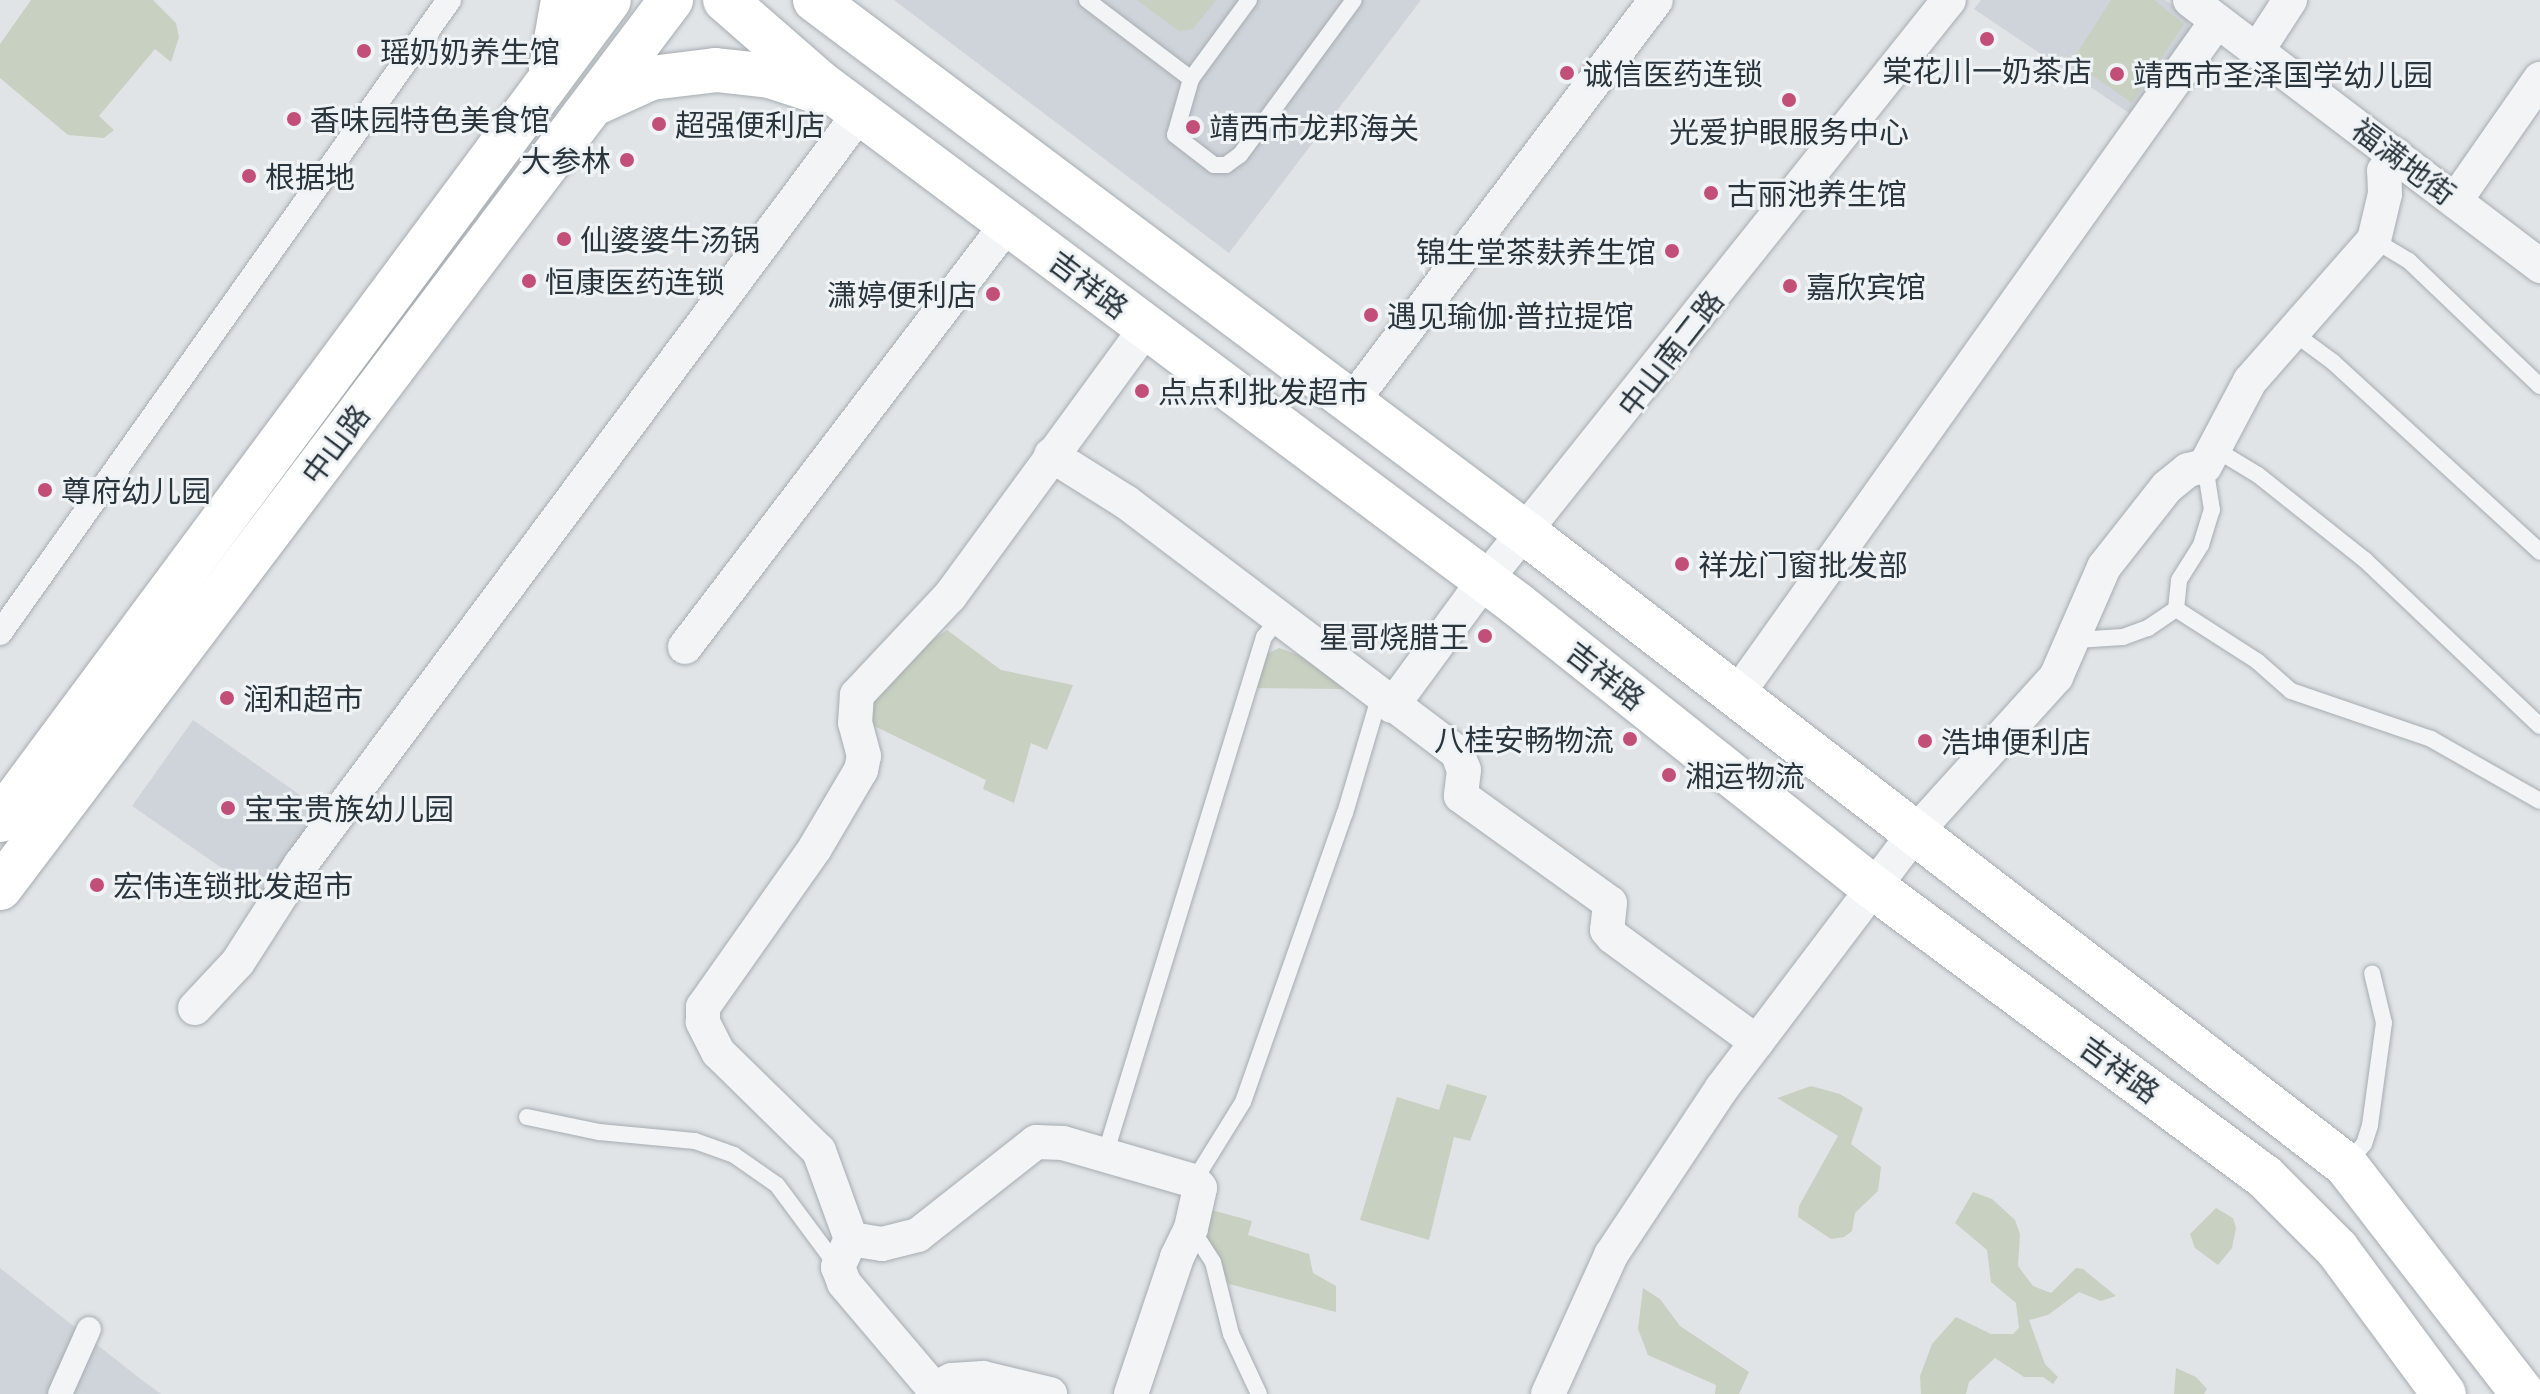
<!DOCTYPE html>
<meta charset="utf-8">
<style>
body{margin:0}
#map{position:relative;width:2540px;height:1394px;overflow:hidden;background:#e0e4e7;font-family:Commissioner,"Noto Sans SC",sans-serif}
div>[style]{position:absolute}
.built>*{inset:0;background:#ced4d9}
.green>*{inset:0;background:#c8d0c1}
.roads{filter:drop-shadow(0 0 2px #a6acb1) drop-shadow(0 0 2px #a6acb1)}
.service>*{height:16px;margin:-8px;padding:0 8px;transform-origin:8px;border-radius:8px;background:#f2f4f6}
.pedestrian>*{height:24px;margin:-12px;padding:0 12px;transform-origin:12px;border-radius:12px;background:#f2f4f6}
.minor>*{height:34px;margin:-17px;padding:0 17px;transform-origin:17px;border-radius:17px;background:#f2f4f6}
.primary>*{height:44px;margin:-22px;padding:0 22px;transform-origin:22px;border-radius:22px;background:#fff}
.dots>*{width:22px;height:22px;translate:-50% -50%;box-sizing:border-box;border:4px solid #eff3f5;border-radius:50%}
span{translate:-50% -50%;white-space:nowrap;text-align:center;line-height:1.15;-webkit-text-stroke:6px #eff3f5;paint-order:stroke}
.poi-label{font-size:30px;color:#2a353d}
.left{translate:0 -50%;text-align:left}
.right{translate:-100% -50%;text-align:right}
.street-label{font-size:30px;color:#2a353d}
</style>
<div id="map">
<div class="built">
<i style="clip-path:polygon(894px 0,1421px 0,1229px 253px)"></i>
<i style="clip-path:polygon(1981px 0,2165px 0,2186px 14px,2190px 32px,2135px 117px,1974px 9px)"></i>
<i style="clip-path:polygon(193px 720px,323px 811px,261px 895px,132px 806px)"></i>
<i style="clip-path:polygon(0 1268px,138px 1377px,161px 1394px,0 1394px)"></i>
</div>
<div class="green">
<i style="clip-path:polygon(31px 0,153px 0,176px 23px,179px 37px,171px 62px,155px 49px,99px 116px,114px 130px,104px 138px,68px 135px,0 78px,0 44px)"></i>
<i style="clip-path:polygon(1137px 0,1216px 0,1193px 29px,1179px 31px)"></i>
<i style="clip-path:polygon(2111px 0,2154px 0,2184px 24px,2132px 103px,2072px 61px)"></i>
<i style="clip-path:polygon(947px 630px,1001px 670px,1073px 685px,1047px 750px,1031px 743px,1014px 803px,983px 789px,986px 780px,872px 725px,869px 704px,920px 648px)"></i>
<i style="clip-path:polygon(1279px 648px,1299px 655px,1348px 689px,1254px 688px,1263px 656px)"></i>
<i style="clip-path:polygon(1447px 1084px,1487px 1096px,1470px 1141px,1454px 1137px,1429px 1240px,1360px 1220px,1397px 1097px,1439px 1110px)"></i>
<i style="clip-path:polygon(1811px 1086px,1840px 1094px,1863px 1108px,1851px 1144px,1881px 1167px,1878px 1191px,1855px 1213px,1852px 1231px,1844px 1237px,1831px 1239px,1798px 1217px,1799px 1206px,1838px 1136px,1777px 1098px)"></i>
<i style="clip-path:polygon(1973px 1192px,1992px 1199px,2015px 1220px,2020px 1234px,2018px 1266px,2033px 1286px,2051px 1293px,2076px 1268px,2083px 1269px,2116px 1296px,2101px 1301px,2079px 1292px,2048px 1315px,2029px 1320px,2045px 1364px,2058px 1377px,2053px 1384px,2043px 1377px,2024px 1377px,1995px 1358px,1969px 1382px,1966px 1394px,1921px 1394px,1920px 1376px,1932px 1344px,1956px 1317px,1991px 1334px,2013px 1334px,2019px 1328px,2016px 1303px,1991px 1282px,1987px 1250px,1955px 1223px)"></i>
<i style="clip-path:polygon(1204px 1208px,1252px 1221px,1248px 1235px,1309px 1254px,1313px 1273px,1336px 1286px,1336px 1312px,1229px 1284px,1204px 1231px)"></i>
<i style="clip-path:polygon(2216px 1208px,2233px 1218px,2236px 1228px,2232px 1248px,2218px 1265px,2195px 1248px,2190px 1234px)"></i>
<i style="clip-path:polygon(1643px 1288px,1660px 1299px,1680px 1326px,1749px 1372px,1739px 1394px,1715px 1394px,1716px 1385px,1648px 1355px,1638px 1329px)"></i>
<i style="clip-path:polygon(2176px 1368px,2196px 1377px,2207px 1389px,2204px 1394px,2174px 1394px)"></i>
</div>
<div class="roads">
<div class="service">
<i style="left:1087px;top:0;width:131px;rotate:37.2deg"></i>
<i style="left:1191px;top:79px;width:58px;rotate:105.9deg"></i>
<i style="left:1175px;top:135px;width:49px;rotate:37.6deg"></i>
<i style="left:1214px;top:165px;width:12px"></i>
<i style="left:1226px;top:165px;width:17px;rotate:-36deg"></i>
<i style="left:1240px;top:155px;width:192px;rotate:-53.7deg"></i>
<i style="left:1191px;top:79px;width:98px;rotate:-53.7deg"></i>
<i style="left:2374px;top:240px;width:41px;rotate:31deg"></i>
<i style="left:2409px;top:261px;width:181px;rotate:43.7deg"></i>
<i style="left:2291px;top:331px;width:52px;rotate:36.4deg"></i>
<i style="left:2333px;top:362px;width:281px;rotate:42.5deg"></i>
<i style="left:2215px;top:449px;width:50px;rotate:31.2deg"></i>
<i style="left:2258px;top:475px;width:137px;rotate:38.5deg"></i>
<i style="left:2365px;top:560px;width:241px;rotate:43.5deg"></i>
<i style="left:2176px;top:609px;width:96px;rotate:32.7deg"></i>
<i style="left:2257px;top:661px;width:45px;rotate:41.4deg"></i>
<i style="left:2291px;top:691px;width:148px;rotate:18.9deg"></i>
<i style="left:2431px;top:739px;width:125px;rotate:29.6deg"></i>
<i style="left:2076px;top:640px;width:47px;rotate:-3.7deg"></i>
<i style="left:2123px;top:637px;width:27px;rotate:-20deg"></i>
<i style="left:2148px;top:628px;width:34px;rotate:-34deg"></i>
<i style="left:2176px;top:609px;width:29px;rotate:-84deg"></i>
<i style="left:2179px;top:580px;width:41px;rotate:-57.8deg"></i>
<i style="left:2201px;top:545px;width:37px;rotate:-73deg"></i>
<i style="left:2212px;top:510px;width:45px;rotate:-99deg"></i>
<i style="left:527px;top:1117px;width:74px;rotate:11.8deg"></i>
<i style="left:599px;top:1132px;width:96px;rotate:5.4deg"></i>
<i style="left:695px;top:1141px;width:41px;rotate:19.7deg"></i>
<i style="left:734px;top:1155px;width:52px;rotate:34.9deg"></i>
<i style="left:777px;top:1185px;width:102px;rotate:53.4deg"></i>
<i style="left:1105px;top:1155px;width:542px;rotate:-72.94deg"></i>
<i style="left:1264px;top:637px;width:21px;rotate:-51deg"></i>
<i style="left:2347px;top:1164px;width:26px;rotate:-50deg"></i>
<i style="left:2364px;top:1144px;width:20px;rotate:-72deg"></i>
<i style="left:2370px;top:1125px;width:103px;rotate:-82.2deg"></i>
<i style="left:2384px;top:1023px;width:51px;rotate:-103.5deg"></i>
<i style="left:1194px;top:1181px;width:93px;rotate:-58.2deg"></i>
<i style="left:1243px;top:1102px;width:306px;rotate:-70.6deg"></i>
<i style="left:1345px;top:813px;width:120px;rotate:-73.5deg"></i>
<i style="left:1191px;top:1228px;width:40px;rotate:57.1deg"></i>
<i style="left:1213px;top:1262px;width:74px;rotate:76deg"></i>
<i style="left:1231px;top:1334px;width:66px;rotate:65deg"></i>
</div>
<div class="pedestrian">
<i style="left:0;top:633px;width:776px;rotate:-54.65deg"></i>
<i style="left:60px;top:1394px;width:71px;rotate:-66deg"></i>
</div>
<div class="minor">
<i style="left:2190px;top:0;width:440px;rotate:37.2deg"></i>
<i style="left:2257px;top:51px;width:61px;rotate:-57.1deg"></i>
<i style="left:2455px;top:201px;width:149px;rotate:-55.1deg"></i>
<i style="left:1351px;top:403px;width:505px;rotate:-52.88deg"></i>
<i style="left:1051px;top:455px;width:89px;rotate:32.1deg"></i>
<i style="left:1126px;top:502px;width:415px;rotate:37.1deg"></i>
<i style="left:1457px;top:752px;width:19px;rotate:69deg"></i>
<i style="left:1464px;top:770px;width:26px;rotate:97deg"></i>
<i style="left:1461px;top:796px;width:183px;rotate:35.7deg"></i>
<i style="left:1610px;top:903px;width:27px;rotate:96deg"></i>
<i style="left:1607px;top:930px;width:9px;rotate:49deg"></i>
<i style="left:1613px;top:937px;width:178px;rotate:36.1deg"></i>
<i style="left:685px;top:647px;width:533px;rotate:-52.7deg"></i>
<i style="left:1736px;top:696px;width:829px;rotate:-54.53deg"></i>
<i style="left:1392px;top:706px;width:135px;rotate:-53.7deg"></i>
<i style="left:1472px;top:597px;width:764px;rotate:-51.38deg"></i>
<i style="left:195px;top:1008px;width:63px;rotate:-46.9deg"></i>
<i style="left:238px;top:962px;width:117px;rotate:-57.3deg"></i>
<i style="left:301px;top:864px;width:936px;rotate:-53.34deg"></i>
<i style="left:851px;top:1239px;width:31px;rotate:115deg"></i>
<i style="left:838px;top:1267px;width:17px;rotate:69deg"></i>
<i style="left:844px;top:1283px;width:145px;rotate:49.7deg"></i>
<i style="left:934px;top:1389px;width:20px;rotate:-27deg"></i>
<i style="left:952px;top:1380px;width:31px;rotate:-4deg"></i>
<i style="left:983px;top:1378px;width:69px;rotate:13.4deg"></i>
<i style="left:1131px;top:1394px;width:145px;rotate:-71.4deg"></i>
<i style="left:1177px;top:1257px;width:32px;rotate:-64deg"></i>
<i style="left:1191px;top:1228px;width:41px;rotate:-77.3deg"></i>
<i style="left:1200px;top:1188px;width:9px;rotate:-131deg"></i>
<i style="left:1194px;top:1181px;width:136px;rotate:-163.8deg"></i>
<i style="left:1063px;top:1143px;width:27px;rotate:-178deg"></i>
<i style="left:1036px;top:1142px;width:150px;rotate:141.8deg"></i>
<i style="left:918px;top:1235px;width:37px;rotate:166deg"></i>
<i style="left:882px;top:1244px;width:31px;rotate:-171deg"></i>
<i style="left:851px;top:1239px;width:94px;rotate:-110deg"></i>
<i style="left:819px;top:1151px;width:141px;rotate:-135.6deg"></i>
<i style="left:718px;top:1052px;width:34px;rotate:-117deg"></i>
<i style="left:703px;top:1022px;width:15px;rotate:-90deg"></i>
<i style="left:703px;top:1007px;width:194px;rotate:-54.8deg"></i>
<i style="left:815px;top:848px;width:91px;rotate:-59.5deg"></i>
<i style="left:861px;top:770px;width:14px;rotate:-78deg"></i>
<i style="left:864px;top:756px;width:34px;rotate:-105deg"></i>
<i style="left:855px;top:723px;width:28px;rotate:-86deg"></i>
<i style="left:857px;top:695px;width:136px;rotate:-46.8deg"></i>
<i style="left:950px;top:596px;width:333px;rotate:-53.8deg"></i>
<i style="left:1548px;top:1394px;width:153px;rotate:-65.6deg"></i>
<i style="left:1611px;top:1255px;width:201px;rotate:-56.4deg"></i>
<i style="left:1722px;top:1088px;width:318px;rotate:-52.9deg"></i>
<i style="left:1914px;top:834px;width:212px;rotate:-47.9deg"></i>
<i style="left:2056px;top:677px;width:120px;rotate:-66.4deg"></i>
<i style="left:2104px;top:567px;width:102px;rotate:-51.8deg"></i>
<i style="left:2167px;top:487px;width:27px;rotate:-39deg"></i>
<i style="left:2188px;top:470px;width:17px;rotate:-13deg"></i>
<i style="left:2205px;top:466px;width:96px;rotate:-62.1deg"></i>
<i style="left:2250px;top:381px;width:188px;rotate:-48.7deg"></i>
<i style="left:2374px;top:240px;width:47px;rotate:-76.6deg"></i>
<i style="left:2385px;top:194px;width:23px;rotate:-92deg"></i>
<i style="left:2384px;top:171px;width:20px;rotate:-53deg"></i>
</div>
<div class="primary">
<i style="left:725px;top:0;width:125px;rotate:41.1deg"></i>
<i style="left:819px;top:82px;width:873px;rotate:36.8deg"></i>
<i style="left:1518px;top:605px;width:453px;rotate:38.5deg"></i>
<i style="left:1873px;top:887px;width:488px;rotate:36.5deg"></i>
<i style="left:2265px;top:1177px;width:102px;rotate:45deg"></i>
<i style="left:2337px;top:1249px;width:180px;rotate:53.6deg"></i>
<i style="left:815px;top:0;width:890px;rotate:36.87deg"></i>
<i style="left:1527px;top:534px;width:1034px;rotate:37.61deg"></i>
<i style="left:2346px;top:1165px;width:289px;rotate:52.3deg"></i>
<i style="left:551px;top:68px;width:69px;rotate:-80deg"></i>
<i style="left:596px;top:103px;width:60px;rotate:-24.4deg"></i>
<i style="left:651px;top:78px;width:65px;rotate:-7deg"></i>
<i style="left:716px;top:70px;width:54px;rotate:6.3deg"></i>
<i style="left:770px;top:76px;width:55px;rotate:18.1deg"></i>
<i style="left:0;top:820px;width:1021px;rotate:-53.4deg"></i>
<i style="left:0;top:888px;width:1113px;rotate:-52.92deg"></i>
</div>
</div>
<div class="dots">
<i style="left:1987px;top:39px;background:#c24f77"></i>
<i style="left:364px;top:51px;background:#c24f77"></i>
<i style="left:1567px;top:73px;background:#c24f77"></i>
<i style="left:2117px;top:74px;background:#c24f77"></i>
<i style="left:1789px;top:100px;background:#c24f77"></i>
<i style="left:294px;top:119px;background:#c24f77"></i>
<i style="left:659px;top:124px;background:#c24f77"></i>
<i style="left:1193px;top:127px;background:#c24f77"></i>
<i style="left:627px;top:160px;background:#c24f77"></i>
<i style="left:249px;top:176px;background:#c24f77"></i>
<i style="left:1711px;top:193px;background:#c24f77"></i>
<i style="left:564px;top:239px;background:#c24f77"></i>
<i style="left:1672px;top:251px;background:#c24f77"></i>
<i style="left:529px;top:281px;background:#c24f77"></i>
<i style="left:1790px;top:286px;background:#c24f77"></i>
<i style="left:993px;top:294px;background:#c24f77"></i>
<i style="left:1371px;top:315px;background:#c24f77"></i>
<i style="left:1142px;top:391px;background:#c24f77"></i>
<i style="left:45px;top:490px;background:#c24f77"></i>
<i style="left:1682px;top:564px;background:#c24f77"></i>
<i style="left:1485px;top:636px;background:#c24f77"></i>
<i style="left:227px;top:698px;background:#c24f77"></i>
<i style="left:1630px;top:739px;background:#c24f77"></i>
<i style="left:1925px;top:741px;background:#c24f77"></i>
<i style="left:1669px;top:775px;background:#c24f77"></i>
<i style="left:228px;top:808px;background:#c24f77"></i>
<i style="left:97px;top:885px;background:#c24f77"></i>
</div>
<div class="poi-label">
<span class="left" style="left:380px;top:51px">瑶奶奶养生馆</span>
<span style="left:1987px;top:70px">棠花川一奶茶店</span>
<span class="left" style="left:1583px;top:73px">诚信医药连锁</span>
<span class="left" style="left:2133px;top:74px">靖西市圣泽国学幼儿园</span>
<span class="left" style="left:310px;top:119px">香味园特色美食馆</span>
<span class="left" style="left:675px;top:124px">超强便利店</span>
<span class="left" style="left:1209px;top:127px">靖西市龙邦海关</span>
<span style="left:1789px;top:131px">光爱护眼服务中心</span>
<span class="right" style="left:611px;top:160px">大参林</span>
<span class="left" style="left:265px;top:176px">根据地</span>
<span class="left" style="left:1727px;top:193px">古丽池养生馆</span>
<span class="left" style="left:580px;top:239px">仙婆婆牛汤锅</span>
<span class="right" style="left:1656px;top:251px">锦生堂茶麸养生馆</span>
<span class="left" style="left:545px;top:281px">恒康医药连锁</span>
<span class="left" style="left:1806px;top:286px">嘉欣宾馆</span>
<span class="right" style="left:977px;top:294px">潇婷便利店</span>
<span class="left" style="left:1387px;top:315px">遇见瑜伽·普拉提馆</span>
<span class="left" style="left:1158px;top:391px">点点利批发超市</span>
<span class="left" style="left:61px;top:490px">尊府幼儿园</span>
<span class="left" style="left:1698px;top:564px">祥龙门窗批发部</span>
<span class="right" style="left:1469px;top:636px">星哥烧腊王</span>
<span class="left" style="left:243px;top:698px">润和超市</span>
<span class="right" style="left:1614px;top:739px">八桂安畅物流</span>
<span class="left" style="left:1941px;top:741px">浩坤便利店</span>
<span class="left" style="left:1685px;top:775px">湘运物流</span>
<span class="left" style="left:244px;top:808px">宝宝贵族幼儿园</span>
<span class="left" style="left:113px;top:885px">宏伟连锁批发超市</span>
</div>
<div class="street-label">
<span style="left:2404px;top:161px;rotate:37deg">福满地街</span>
<span style="left:1089px;top:284px;rotate:37deg">吉祥路</span>
<span style="left:1670px;top:353px;rotate:-52deg">中山南二路</span>
<span style="left:335px;top:444px;rotate:-53deg">中山路</span>
<span style="left:1606px;top:675px;rotate:38deg">吉祥路</span>
<span style="left:2120px;top:1069px;rotate:36deg">吉祥路</span>
</div>
</div>
